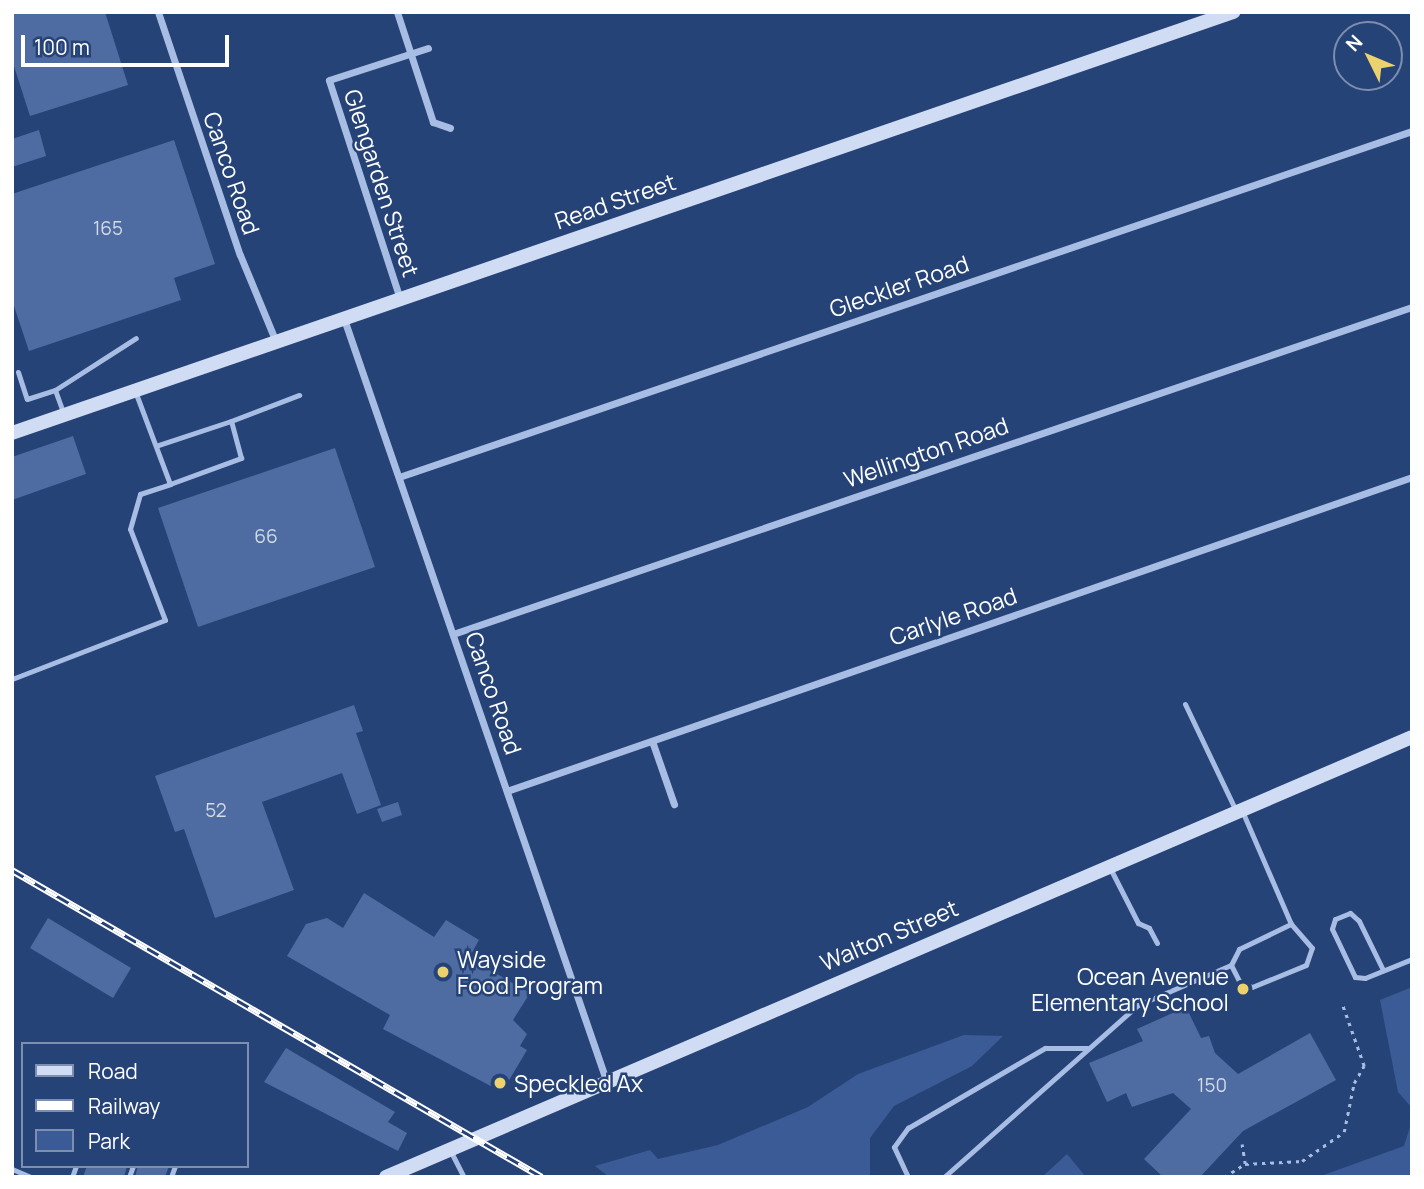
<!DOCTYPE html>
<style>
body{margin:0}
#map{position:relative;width:1424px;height:1189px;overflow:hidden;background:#264378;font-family:Manrope,sans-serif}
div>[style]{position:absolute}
.green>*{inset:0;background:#3a5b95}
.building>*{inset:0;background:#4e6ca1}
.path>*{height:2.5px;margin-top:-1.25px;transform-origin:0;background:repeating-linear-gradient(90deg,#a8bde3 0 3.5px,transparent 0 8.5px)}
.lane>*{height:5px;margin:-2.5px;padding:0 2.5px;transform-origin:2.5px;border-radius:2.5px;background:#a8bde3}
.street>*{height:7px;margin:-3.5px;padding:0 3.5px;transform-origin:3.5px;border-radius:3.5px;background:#a8bde3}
.secondary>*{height:14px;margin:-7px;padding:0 7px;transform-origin:7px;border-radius:7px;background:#d0dcf3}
.rail>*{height:7px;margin-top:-3.5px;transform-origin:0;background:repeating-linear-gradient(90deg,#264378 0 13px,#fff 0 26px);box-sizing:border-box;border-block:2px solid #fff}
.dots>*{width:19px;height:19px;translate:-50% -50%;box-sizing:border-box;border:4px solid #264378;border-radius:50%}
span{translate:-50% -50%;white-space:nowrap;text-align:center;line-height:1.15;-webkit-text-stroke:5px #264378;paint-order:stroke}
.number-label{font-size:19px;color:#d3dae8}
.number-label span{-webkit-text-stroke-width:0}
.street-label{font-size:23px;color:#fff}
.poi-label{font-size:23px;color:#fff}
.left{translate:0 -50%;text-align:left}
.right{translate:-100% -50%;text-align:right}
.frame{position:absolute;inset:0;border:14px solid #fff;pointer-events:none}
.legend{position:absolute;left:21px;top:1042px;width:228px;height:126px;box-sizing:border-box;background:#264378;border:2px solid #7d8eae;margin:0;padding:9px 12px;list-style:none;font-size:21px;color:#fff}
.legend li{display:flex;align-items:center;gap:14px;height:35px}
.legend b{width:35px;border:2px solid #7d8eae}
.north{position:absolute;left:1333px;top:21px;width:70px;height:70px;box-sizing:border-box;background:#264378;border:2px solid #7d8eae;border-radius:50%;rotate:313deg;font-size:19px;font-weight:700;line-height:28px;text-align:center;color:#fff}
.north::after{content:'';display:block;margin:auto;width:24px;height:32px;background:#ebd26d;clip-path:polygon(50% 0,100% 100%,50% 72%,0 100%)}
.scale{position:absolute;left:21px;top:35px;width:208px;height:32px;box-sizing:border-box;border:4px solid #fff;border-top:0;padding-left:9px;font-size:21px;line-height:24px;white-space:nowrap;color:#fff;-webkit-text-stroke:5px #264378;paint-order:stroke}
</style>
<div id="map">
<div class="green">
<i style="clip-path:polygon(1412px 987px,1412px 1108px,1398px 1092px,1380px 1000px)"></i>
<i style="clip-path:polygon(964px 1035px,1003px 1036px,972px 1066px,894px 1106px,870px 1138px,870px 1177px,609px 1177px,595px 1166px,650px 1150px,658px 1159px,718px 1145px,808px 1107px,858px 1074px)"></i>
<i style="clip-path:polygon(1412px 1120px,1412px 1177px,1318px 1177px,1404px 1146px)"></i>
<i style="clip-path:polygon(1067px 1154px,1086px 1177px,1042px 1177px)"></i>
</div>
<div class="building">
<i style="clip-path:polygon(12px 12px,105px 12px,128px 85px,30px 116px,12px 60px)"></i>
<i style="clip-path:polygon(39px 130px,46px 156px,12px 167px,12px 139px)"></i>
<i style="clip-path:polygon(174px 140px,215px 264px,174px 278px,181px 300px,29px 351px,12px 300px,12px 194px)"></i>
<i style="clip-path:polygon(73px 436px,86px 474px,12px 500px,12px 457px)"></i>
<i style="clip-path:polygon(335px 448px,375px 567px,198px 627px,158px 508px)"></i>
<i style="clip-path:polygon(354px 705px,363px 731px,356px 733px,381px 805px,357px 814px,342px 773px,262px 802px,294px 890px,215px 918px,184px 829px,175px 832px,155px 776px)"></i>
<i style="clip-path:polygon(398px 802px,402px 815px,382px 822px,377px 809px)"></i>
<i style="clip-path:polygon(364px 893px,434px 937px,446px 920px,479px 940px,469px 958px,530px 993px,513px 1020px,527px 1034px,520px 1046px,527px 1050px,502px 1092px,383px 1029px,390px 1015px,287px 956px,306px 924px,327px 918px,343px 928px)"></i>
<i style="clip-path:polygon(48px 918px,131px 968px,113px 998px,30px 948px)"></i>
<i style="clip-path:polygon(1186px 1007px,1201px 1038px,1209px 1036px,1215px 1053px,1238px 1074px,1310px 1033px,1336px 1080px,1243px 1131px,1200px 1177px,1163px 1177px,1144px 1159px,1191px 1109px,1173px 1093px,1132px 1107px,1126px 1093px,1107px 1102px,1089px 1063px,1143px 1041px,1137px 1029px)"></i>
<i style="clip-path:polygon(286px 1048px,395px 1112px,388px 1122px,407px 1133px,398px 1151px,264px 1082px)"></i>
<i style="clip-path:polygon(87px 1166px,127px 1166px,124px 1177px,83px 1177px)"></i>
<i style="clip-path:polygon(138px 1166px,169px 1166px,165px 1177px,135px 1177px)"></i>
</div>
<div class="path">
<i style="left:1245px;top:1164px;width:57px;rotate:-3deg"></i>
<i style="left:1302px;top:1161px;width:51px;rotate:-34.6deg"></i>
<i style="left:1344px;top:1132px;width:50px;rotate:-78.5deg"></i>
<i style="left:1354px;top:1083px;width:20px;rotate:-60deg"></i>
<i style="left:1364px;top:1066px;width:66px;rotate:-109.5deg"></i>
<i style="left:1224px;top:1177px;width:25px;rotate:-32deg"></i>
<i style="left:1245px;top:1164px;width:20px;rotate:-99deg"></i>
</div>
<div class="lane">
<i style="left:18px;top:372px;width:28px;rotate:72deg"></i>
<i style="left:27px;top:399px;width:29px;rotate:-18deg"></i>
<i style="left:135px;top:391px;width:99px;rotate:69.4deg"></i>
<i style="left:170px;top:484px;width:76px;rotate:-20.1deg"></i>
<i style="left:241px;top:458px;width:38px;rotate:-105deg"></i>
<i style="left:231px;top:421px;width:76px;rotate:161.6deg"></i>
<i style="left:63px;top:412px;width:23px;rotate:-110deg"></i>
<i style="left:55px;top:390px;width:96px;rotate:-32.7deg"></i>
<i style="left:231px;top:421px;width:73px;rotate:-20.9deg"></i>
<i style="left:12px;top:679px;width:164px;rotate:-21.1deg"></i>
<i style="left:165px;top:620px;width:97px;rotate:-111deg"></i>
<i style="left:130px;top:529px;width:36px;rotate:-74deg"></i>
<i style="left:140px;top:494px;width:32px;rotate:-18deg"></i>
<i style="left:1185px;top:704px;width:119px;rotate:64.5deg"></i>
<i style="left:1110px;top:868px;width:62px;rotate:63deg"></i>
<i style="left:1138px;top:923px;width:12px;rotate:24deg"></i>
<i style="left:1149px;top:928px;width:17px;rotate:62deg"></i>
<i style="left:1231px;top:965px;width:18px;rotate:-63deg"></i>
<i style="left:1239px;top:949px;width:58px;rotate:-25.7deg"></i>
<i style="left:1291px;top:924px;width:123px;rotate:-113.4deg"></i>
<i style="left:1231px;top:965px;width:18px;rotate:63deg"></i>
<i style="left:1239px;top:981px;width:14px;rotate:25deg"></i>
<i style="left:1252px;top:987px;width:58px;rotate:-22.2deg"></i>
<i style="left:1306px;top:965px;width:18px;rotate:-71deg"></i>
<i style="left:1312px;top:948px;width:32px;rotate:-131deg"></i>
<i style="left:1383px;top:970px;width:55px;rotate:-116.1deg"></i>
<i style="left:1359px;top:921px;width:12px;rotate:-138deg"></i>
<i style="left:1350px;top:913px;width:16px;rotate:158deg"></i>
<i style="left:1335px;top:919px;width:10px;rotate:107deg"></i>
<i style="left:1332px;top:929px;width:53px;rotate:64.4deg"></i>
<i style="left:1355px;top:977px;width:10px;rotate:6deg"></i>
<i style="left:1365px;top:978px;width:51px;rotate:-22deg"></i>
<i style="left:451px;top:1152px;width:28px;rotate:63deg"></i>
<i style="left:12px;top:1169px;width:21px;rotate:23deg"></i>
<i style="left:72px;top:1177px;width:12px;rotate:-70deg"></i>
<i style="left:129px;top:1177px;width:12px;rotate:-70deg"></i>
<i style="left:171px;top:1177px;width:12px;rotate:-70deg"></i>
<i style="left:908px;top:1177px;width:33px;rotate:-115deg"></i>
<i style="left:894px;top:1147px;width:24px;rotate:-54deg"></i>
<i style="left:908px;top:1128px;width:159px;rotate:-30.3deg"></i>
<i style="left:1045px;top:1048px;width:42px"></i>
<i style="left:944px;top:1177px;width:259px;rotate:-41.6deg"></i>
<i style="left:1138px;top:1005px;width:101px;rotate:-23.3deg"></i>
</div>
<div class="street">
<i style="left:158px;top:12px;width:256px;rotate:71.4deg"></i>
<i style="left:240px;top:255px;width:94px;rotate:67.5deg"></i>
<i style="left:397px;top:12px;width:116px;rotate:71.9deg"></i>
<i style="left:433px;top:122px;width:18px;rotate:19deg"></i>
<i style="left:400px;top:299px;width:230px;rotate:-108deg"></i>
<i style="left:329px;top:80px;width:104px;rotate:-17.9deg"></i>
<i style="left:344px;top:319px;width:805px;rotate:71deg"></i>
<i style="left:399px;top:477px;width:1070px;rotate:-18.86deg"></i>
<i style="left:453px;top:634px;width:1013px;rotate:-18.83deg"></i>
<i style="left:652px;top:741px;width:67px;rotate:70.8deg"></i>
<i style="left:507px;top:791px;width:958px;rotate:-19.13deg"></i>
</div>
<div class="secondary">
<i style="left:12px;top:433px;width:1292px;rotate:-19.02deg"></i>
<i style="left:386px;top:1177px;width:1116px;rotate:-23.21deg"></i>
</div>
<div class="rail">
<i style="left:12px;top:870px;width:612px;rotate:30.08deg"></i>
</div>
<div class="dots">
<i style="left:443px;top:972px;background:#ebd26d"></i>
<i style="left:1243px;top:989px;background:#ebd26d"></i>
<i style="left:500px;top:1083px;background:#ebd26d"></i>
</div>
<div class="number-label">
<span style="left:108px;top:229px">165</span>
<span style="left:266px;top:537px">66</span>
<span style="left:216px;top:811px">52</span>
<span style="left:1212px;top:1086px">150</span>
</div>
<div class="street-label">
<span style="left:232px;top:173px;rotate:71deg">Canco Road</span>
<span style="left:382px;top:183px;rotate:72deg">Glengarden Street</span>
<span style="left:615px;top:201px;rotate:-19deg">Read Street</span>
<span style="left:899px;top:286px;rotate:-19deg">Gleckler Road</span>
<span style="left:926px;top:452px;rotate:-19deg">Wellington Road</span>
<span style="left:953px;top:616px;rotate:-19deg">Carlyle Road</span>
<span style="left:494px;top:693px;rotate:71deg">Canco Road</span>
<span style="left:889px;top:935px;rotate:-23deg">Walton Street</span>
</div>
<div class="poi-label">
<span class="left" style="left:457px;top:972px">Wayside<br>Food Program</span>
<span class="right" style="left:1229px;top:989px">Ocean Avenue<br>Elementary School</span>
<span class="left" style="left:514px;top:1083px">Speckled Ax</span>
</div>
<div class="frame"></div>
<ul class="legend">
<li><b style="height:9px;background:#d0dcf3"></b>Road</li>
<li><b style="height:9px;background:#fff"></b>Railway</li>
<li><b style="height:19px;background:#3a5b95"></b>Park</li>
</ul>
<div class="north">N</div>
<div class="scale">100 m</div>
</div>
